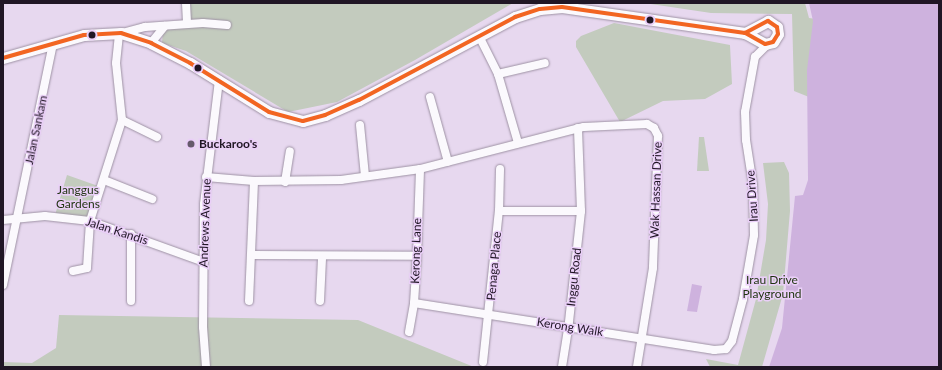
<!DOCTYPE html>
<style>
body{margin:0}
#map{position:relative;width:942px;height:370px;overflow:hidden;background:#e7d8ef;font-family:Lato,sans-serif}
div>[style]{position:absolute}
.green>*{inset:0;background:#c3cbbe}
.water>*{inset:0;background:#ceb2de}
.roads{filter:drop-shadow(0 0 1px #9e92a4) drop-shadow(0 0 1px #9e92a4)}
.minor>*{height:8px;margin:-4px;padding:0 4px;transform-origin:4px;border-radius:4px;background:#fbf9fd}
.tertiary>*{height:11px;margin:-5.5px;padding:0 5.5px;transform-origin:5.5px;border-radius:5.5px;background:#fbf9fd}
.bus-1>*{height:4px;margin:-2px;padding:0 2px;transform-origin:2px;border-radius:2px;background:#f26522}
.dots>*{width:11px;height:11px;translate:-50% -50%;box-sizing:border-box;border:2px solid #eacff8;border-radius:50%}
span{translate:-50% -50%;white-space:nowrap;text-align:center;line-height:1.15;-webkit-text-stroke:3px #eacff8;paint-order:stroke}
.street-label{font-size:12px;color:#201625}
.poi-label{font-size:12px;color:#201625;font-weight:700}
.left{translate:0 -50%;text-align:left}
.park-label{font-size:12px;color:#1e340e}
.frame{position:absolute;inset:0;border:4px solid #201625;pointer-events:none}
</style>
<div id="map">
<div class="green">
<i style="clip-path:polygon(189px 3px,513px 3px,415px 60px,337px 102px,288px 112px,186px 51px,162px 43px,163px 30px,190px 27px)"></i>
<i style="clip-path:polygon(644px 3px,805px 3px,809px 18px,823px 20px,819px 101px,794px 91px,792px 14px,711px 13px)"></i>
<i style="clip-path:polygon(614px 23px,730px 45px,732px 84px,705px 99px,663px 101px,620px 122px,576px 47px,576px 41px,581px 36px)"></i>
<i style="clip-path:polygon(699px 137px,704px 137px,709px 171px,697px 171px)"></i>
<i style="clip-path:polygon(784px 162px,789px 173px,790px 211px,783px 294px,762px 367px,710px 367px,706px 359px,738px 365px,756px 299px,766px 240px,768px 204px,763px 163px)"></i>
<i style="clip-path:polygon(67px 175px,101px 187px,90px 220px,66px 214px,55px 215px)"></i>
<i style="clip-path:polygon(59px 315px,358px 320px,474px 367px,3px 367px,3px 362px,32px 363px,56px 348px)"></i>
</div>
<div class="water">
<i style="clip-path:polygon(809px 3px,939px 3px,939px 367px,769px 367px,782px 328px,795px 196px,803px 195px,808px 180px,807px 70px,813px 21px)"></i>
<i style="clip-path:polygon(692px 284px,702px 286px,697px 312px,687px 311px)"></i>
</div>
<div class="roads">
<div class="minor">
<i style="left:186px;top:3px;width:21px;rotate:87deg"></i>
<i style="left:122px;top:33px;width:24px;rotate:-15deg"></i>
<i style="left:145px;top:27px;width:58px;rotate:-3.9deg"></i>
<i style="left:203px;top:23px;width:24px;rotate:5deg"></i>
<i style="left:479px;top:36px;width:42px;rotate:63.4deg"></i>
<i style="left:498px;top:74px;width:72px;rotate:73.8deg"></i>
<i style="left:151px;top:43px;width:22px;rotate:-51deg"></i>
<i style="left:498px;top:74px;width:48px;rotate:-13.2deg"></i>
<i style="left:430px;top:97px;width:67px;rotate:74.5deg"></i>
<i style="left:122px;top:120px;width:39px;rotate:26deg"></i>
<i style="left:360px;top:125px;width:51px;rotate:84.4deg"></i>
<i style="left:206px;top:177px;width:48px;rotate:4.8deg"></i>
<i style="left:254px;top:181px;width:87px;rotate:-0.7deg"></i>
<i style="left:341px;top:180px;width:80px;rotate:-7.9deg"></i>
<i style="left:420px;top:169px;width:169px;rotate:-14.4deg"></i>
<i style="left:584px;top:127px;width:63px;rotate:-2.7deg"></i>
<i style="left:647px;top:124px;width:8px;rotate:30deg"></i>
<i style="left:654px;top:128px;width:9px;rotate:63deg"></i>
<i style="left:658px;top:136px;width:132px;rotate:92.2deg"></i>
<i style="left:653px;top:268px;width:100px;rotate:99.2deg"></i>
<i style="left:104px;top:180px;width:52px;rotate:21.6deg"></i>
<i style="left:285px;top:182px;width:31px;rotate:-81deg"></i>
<i style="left:499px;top:211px;width:82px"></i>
<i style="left:3px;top:220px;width:42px;rotate:-5.4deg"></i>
<i style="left:45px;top:216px;width:45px;rotate:6.3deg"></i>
<i style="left:90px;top:221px;width:121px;rotate:19.8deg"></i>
<i style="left:252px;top:255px;width:165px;rotate:0.3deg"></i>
<i style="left:73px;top:271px;width:14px;rotate:-12deg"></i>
<i style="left:87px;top:268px;width:47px;rotate:-86.3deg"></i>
<i style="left:90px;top:221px;width:106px;rotate:-72.4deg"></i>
<i style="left:122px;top:120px;width:57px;rotate:-96deg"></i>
<i style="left:116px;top:63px;width:30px;rotate:-84deg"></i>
<i style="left:3px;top:285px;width:247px;rotate:-78.3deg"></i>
<i style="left:131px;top:301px;width:67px;rotate:-90deg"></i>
<i style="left:249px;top:301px;width:120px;rotate:-87.6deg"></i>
<i style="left:320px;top:301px;width:43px;rotate:-87.3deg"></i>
<i style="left:414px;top:303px;width:304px;rotate:8.9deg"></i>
<i style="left:714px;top:350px;width:12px;rotate:-5deg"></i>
<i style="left:726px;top:349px;width:10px;rotate:-53deg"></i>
<i style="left:732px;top:341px;width:43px;rotate:-75.3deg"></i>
<i style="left:743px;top:299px;width:65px;rotate:-80.2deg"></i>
<i style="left:754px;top:235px;width:50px;rotate:-91.1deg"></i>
<i style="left:753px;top:185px;width:46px;rotate:-98.8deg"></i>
<i style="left:746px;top:140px;width:28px;rotate:-92deg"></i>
<i style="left:745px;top:112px;width:56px;rotate:-79.7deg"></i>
<i style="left:755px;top:57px;width:18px;rotate:-45deg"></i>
<i style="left:409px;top:332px;width:29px;rotate:-80deg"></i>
<i style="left:414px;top:303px;width:47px;rotate:-86.3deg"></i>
<i style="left:417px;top:256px;width:87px;rotate:-88deg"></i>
<i style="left:483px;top:362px;width:152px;rotate:-84deg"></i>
<i style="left:499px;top:211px;width:42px;rotate:-88.6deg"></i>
<i style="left:206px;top:367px;width:40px;rotate:-94.3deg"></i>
<i style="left:203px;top:327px;width:123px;rotate:-89.5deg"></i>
<i style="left:204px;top:204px;width:125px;rotate:-83.1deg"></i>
<i style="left:562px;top:367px;width:36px;rotate:-81deg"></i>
<i style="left:568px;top:331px;width:121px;rotate:-83.8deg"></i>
<i style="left:581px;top:211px;width:83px;rotate:-92.1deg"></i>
</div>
<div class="tertiary">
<i style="left:3px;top:58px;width:84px;rotate:-15.9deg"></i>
<i style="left:84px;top:35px;width:37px;rotate:-3deg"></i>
<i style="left:121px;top:33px;width:32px;rotate:18deg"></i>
<i style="left:151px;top:43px;width:44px;rotate:27.1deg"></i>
<i style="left:190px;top:63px;width:93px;rotate:31.8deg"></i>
<i style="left:269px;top:112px;width:35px;rotate:15deg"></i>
<i style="left:303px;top:121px;width:23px;rotate:-15deg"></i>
<i style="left:325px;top:115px;width:37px;rotate:-24deg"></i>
<i style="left:359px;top:100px;width:177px;rotate:-28deg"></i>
<i style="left:515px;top:17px;width:26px;rotate:-18deg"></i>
<i style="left:540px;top:9px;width:22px;rotate:-5deg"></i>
<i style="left:562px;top:7px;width:185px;rotate:8.1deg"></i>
<i style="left:745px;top:33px;width:23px;rotate:29deg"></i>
<i style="left:765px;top:44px;width:8px;rotate:-14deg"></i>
<i style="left:773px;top:42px;width:9px;rotate:-58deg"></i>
<i style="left:778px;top:34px;width:7px;rotate:-98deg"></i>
<i style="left:777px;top:27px;width:11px;rotate:-146deg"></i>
<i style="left:768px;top:21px;width:26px;rotate:152deg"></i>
</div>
</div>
<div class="bus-1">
<i style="left:768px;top:21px;width:11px;rotate:34deg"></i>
<i style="left:777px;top:27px;width:7px;rotate:82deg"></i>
<i style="left:778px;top:34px;width:9px;rotate:122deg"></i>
<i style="left:773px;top:42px;width:8px;rotate:166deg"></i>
<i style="left:765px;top:44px;width:23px;rotate:-151deg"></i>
<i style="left:745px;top:33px;width:26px;rotate:-28deg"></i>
<i style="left:3px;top:58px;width:84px;rotate:-15.9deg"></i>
<i style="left:84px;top:35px;width:37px;rotate:-3deg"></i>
<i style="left:121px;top:33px;width:32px;rotate:18deg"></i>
<i style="left:151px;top:43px;width:44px;rotate:27.1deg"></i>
<i style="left:190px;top:63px;width:93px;rotate:31.8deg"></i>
<i style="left:269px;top:112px;width:35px;rotate:15deg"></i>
<i style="left:303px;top:121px;width:23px;rotate:-15deg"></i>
<i style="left:325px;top:115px;width:37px;rotate:-24deg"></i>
<i style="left:359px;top:100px;width:177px;rotate:-28deg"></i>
<i style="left:515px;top:17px;width:26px;rotate:-18deg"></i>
<i style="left:540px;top:9px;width:22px;rotate:-5deg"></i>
<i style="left:562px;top:7px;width:185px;rotate:8.1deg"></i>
</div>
<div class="dots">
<i style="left:650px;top:20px;background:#201625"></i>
<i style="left:92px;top:35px;background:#201625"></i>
<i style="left:198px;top:68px;background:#201625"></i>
<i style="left:191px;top:144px;background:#665a6c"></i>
</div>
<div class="street-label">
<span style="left:36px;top:130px;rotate:-78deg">Jalan Sankam</span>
<span style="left:656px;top:190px;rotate:-88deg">Wak Hassan Drive</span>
<span style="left:752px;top:196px;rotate:-94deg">Irau Drive</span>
<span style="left:205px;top:223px;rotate:-88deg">Andrews Avenue</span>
<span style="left:117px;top:231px;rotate:18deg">Jalan Kandis</span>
<span style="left:416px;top:251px;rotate:-88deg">Kerong Lane</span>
<span style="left:494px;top:266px;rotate:-85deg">Penaga Place</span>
<span style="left:574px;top:277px;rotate:-84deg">Inggu Road</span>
<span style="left:570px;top:327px;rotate:9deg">Kerong Walk</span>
</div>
<div class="poi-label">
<span class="left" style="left:199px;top:144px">Buckaroo's</span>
</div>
<div class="park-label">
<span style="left:78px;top:197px">Janggus<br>Gardens</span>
<span style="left:772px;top:287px">Irau Drive<br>Playground</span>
</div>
<div class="frame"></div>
</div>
